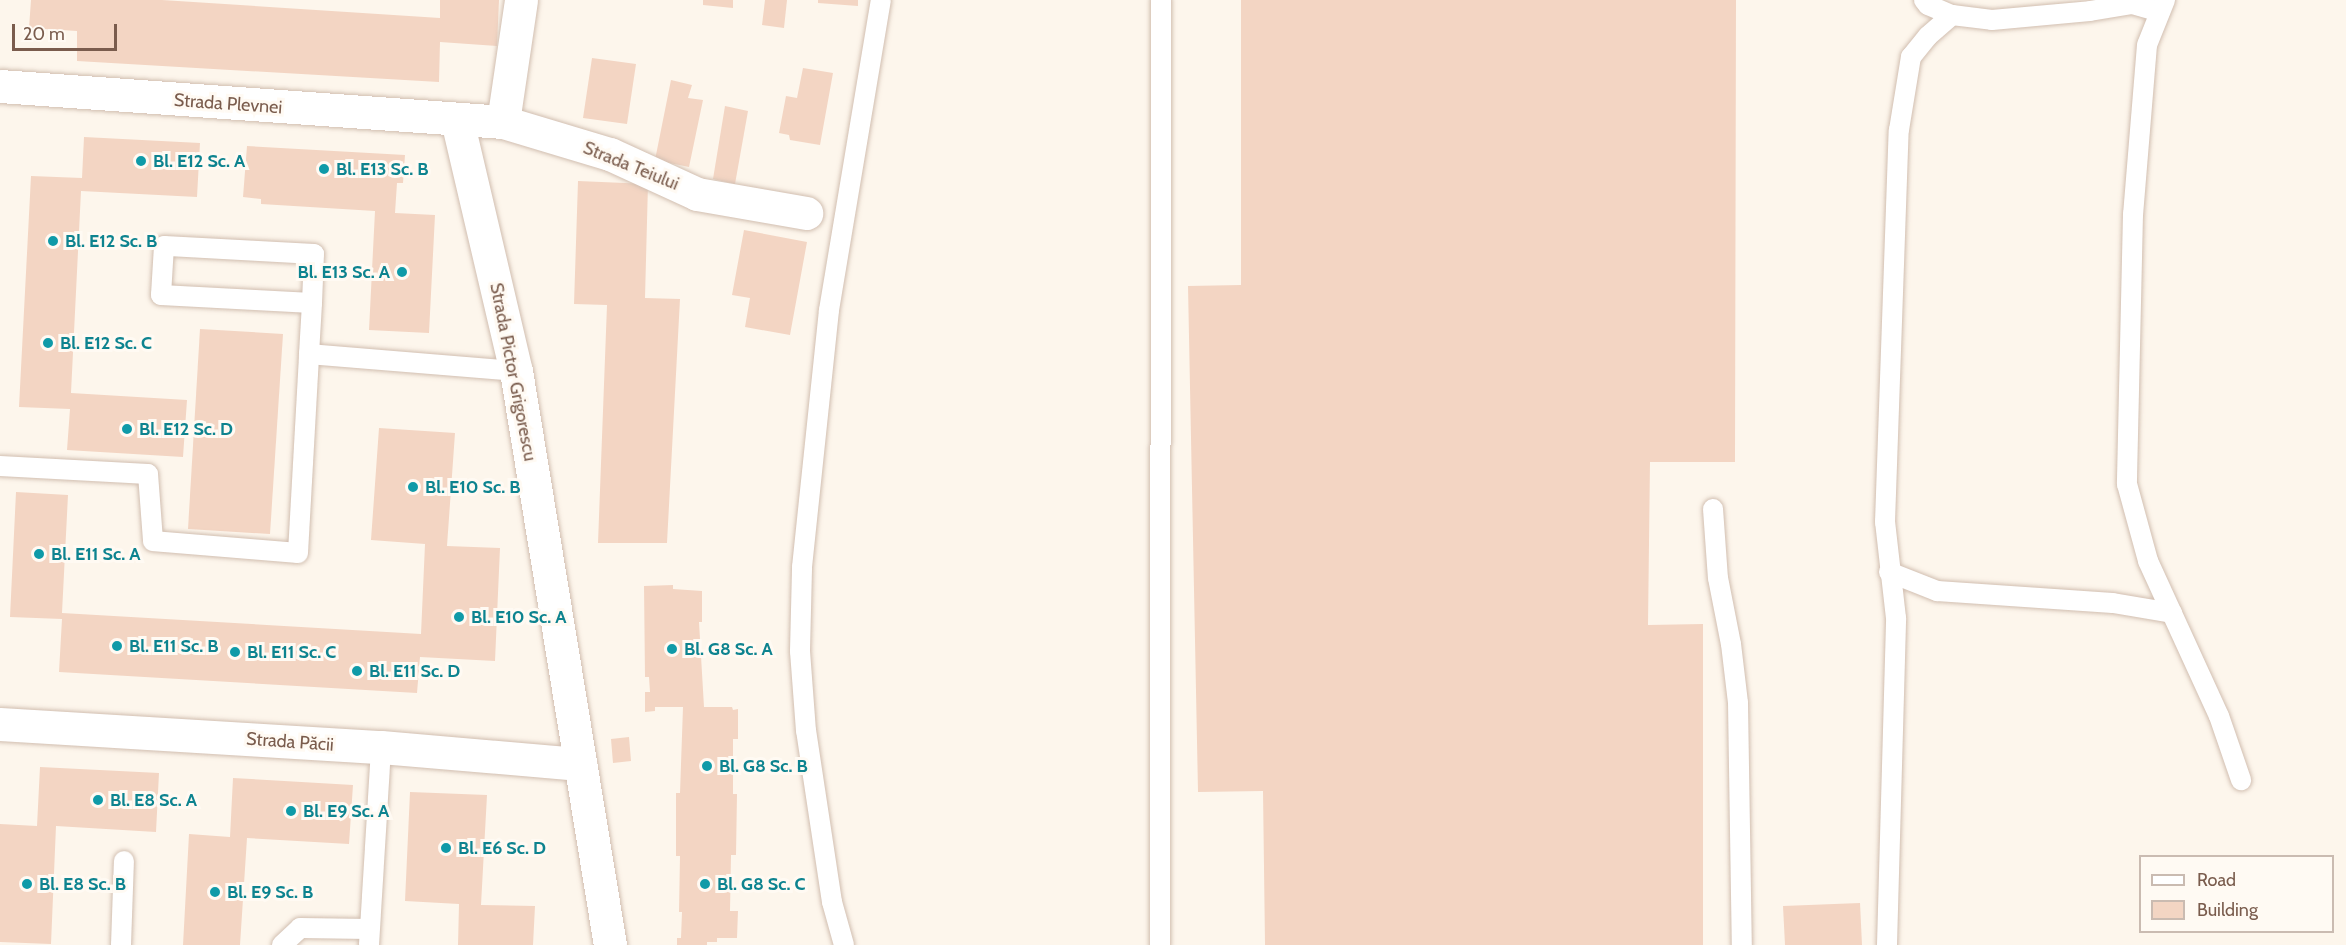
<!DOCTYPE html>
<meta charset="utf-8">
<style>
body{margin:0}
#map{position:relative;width:2346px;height:945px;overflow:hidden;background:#fdf6ec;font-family:Cabin,sans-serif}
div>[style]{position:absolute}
.building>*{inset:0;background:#f3d5c3}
.roads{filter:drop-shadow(0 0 2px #d1beb0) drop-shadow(0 0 2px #d1beb0)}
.service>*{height:20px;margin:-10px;padding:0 10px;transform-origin:10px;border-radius:10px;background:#fff}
.minor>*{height:33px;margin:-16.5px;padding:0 16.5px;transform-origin:16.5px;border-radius:16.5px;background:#fff}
.dots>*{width:16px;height:16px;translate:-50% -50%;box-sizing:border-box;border:3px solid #fffaf3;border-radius:50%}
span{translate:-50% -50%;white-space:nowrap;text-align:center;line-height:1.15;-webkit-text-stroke:6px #fffaf3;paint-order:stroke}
.street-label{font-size:18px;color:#7a5c4d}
.culture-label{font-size:18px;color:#0d838f;font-weight:700}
.left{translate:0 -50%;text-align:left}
.right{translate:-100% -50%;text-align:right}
.legend{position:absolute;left:2139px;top:855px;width:195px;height:78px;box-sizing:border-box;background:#fffaf3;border:2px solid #cabbb1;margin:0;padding:8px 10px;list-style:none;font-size:18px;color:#7a5c4d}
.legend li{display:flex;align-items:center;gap:12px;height:30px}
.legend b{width:30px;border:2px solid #cabbb1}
.scale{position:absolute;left:12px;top:24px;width:105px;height:27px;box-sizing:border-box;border:3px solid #7a5c4d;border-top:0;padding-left:8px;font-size:18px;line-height:21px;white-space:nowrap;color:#7a5c4d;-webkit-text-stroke:4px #fffaf3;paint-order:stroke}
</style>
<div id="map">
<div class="building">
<i style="clip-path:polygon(31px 0,162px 0,440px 18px,440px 0,499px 0,497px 46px,440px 42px,439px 82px,77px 61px,77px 31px,29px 28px)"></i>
<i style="clip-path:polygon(703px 0,733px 0,733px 8px,703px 5px)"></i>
<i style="clip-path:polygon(765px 0,787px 0,784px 28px,762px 25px)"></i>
<i style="clip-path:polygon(818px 0,858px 0,858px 6px,818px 3px)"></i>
<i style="clip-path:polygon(1241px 0,1736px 0,1735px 462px,1650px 462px,1648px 625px,1703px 624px,1703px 945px,1265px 945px,1263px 791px,1198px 792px,1188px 286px,1241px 285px)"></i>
<i style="clip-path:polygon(592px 58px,636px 64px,627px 124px,583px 118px)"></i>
<i style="clip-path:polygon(803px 68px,833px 73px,820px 145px,790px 140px,789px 135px,779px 133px,786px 96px,797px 98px)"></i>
<i style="clip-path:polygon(671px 80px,692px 85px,688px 98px,703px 100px,689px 167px,655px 160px)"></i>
<i style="clip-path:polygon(725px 106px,748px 111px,735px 184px,713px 179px)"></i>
<i style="clip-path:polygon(84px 137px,200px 143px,197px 197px,81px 191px,71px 393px,187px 400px,183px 457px,67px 450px,70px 409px,19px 407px,31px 176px,82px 178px)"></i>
<i style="clip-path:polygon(247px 146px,405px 155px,403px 183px,397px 183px,395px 213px,435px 215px,429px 333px,369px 330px,375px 211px,261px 204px,261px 199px,243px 197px)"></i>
<i style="clip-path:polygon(578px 181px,648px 184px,645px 298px,680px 299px,667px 543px,598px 543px,607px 305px,574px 304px)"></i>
<i style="clip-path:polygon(744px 230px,807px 242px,790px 335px,745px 327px,750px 298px,732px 295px)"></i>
<i style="clip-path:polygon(200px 329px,283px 334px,270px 534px,188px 529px)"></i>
<i style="clip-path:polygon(379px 428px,455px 433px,447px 546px,500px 548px,495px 661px,420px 657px,417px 693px,59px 672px,62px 619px,10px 617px,16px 492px,68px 495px,62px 613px,421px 634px,425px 544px,371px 540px)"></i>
<i style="clip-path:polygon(673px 585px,673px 589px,702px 591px,702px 622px,699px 622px,704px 707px,732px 707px,733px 710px,738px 709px,738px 739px,733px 739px,733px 794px,737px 794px,736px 855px,731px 855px,730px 911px,738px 911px,737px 938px,717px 938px,717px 942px,707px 942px,707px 945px,677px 945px,677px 938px,681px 938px,682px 912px,679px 912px,680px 856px,676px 856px,676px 793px,680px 793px,683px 707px,655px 707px,655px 711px,645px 712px,645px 692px,650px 692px,649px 677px,645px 677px,644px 586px)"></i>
<i style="clip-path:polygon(629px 737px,631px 761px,613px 763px,611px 739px)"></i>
<i style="clip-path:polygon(40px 767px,159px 773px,156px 832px,56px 826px,51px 944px,0 942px,0 824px,37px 826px)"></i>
<i style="clip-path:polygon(233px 778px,353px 785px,349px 844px,247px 838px,240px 945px,183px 945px,189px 834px,230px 837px)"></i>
<i style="clip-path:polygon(410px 792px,487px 795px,481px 905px,535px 906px,533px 945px,458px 945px,459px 904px,405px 901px)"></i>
<i style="clip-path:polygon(1860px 903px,1862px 945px,1785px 945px,1783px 906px)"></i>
</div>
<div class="roads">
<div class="service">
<i style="left:1924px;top:0;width:6px;rotate:51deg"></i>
<i style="left:1928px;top:5px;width:26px;rotate:23deg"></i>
<i style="left:1952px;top:15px;width:40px;rotate:7.1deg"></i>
<i style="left:1992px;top:20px;width:98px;rotate:-5.2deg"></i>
<i style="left:2090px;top:11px;width:43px;rotate:-9.5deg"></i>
<i style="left:2132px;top:4px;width:29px;rotate:16deg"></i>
<i style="left:2165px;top:0;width:48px;rotate:111.8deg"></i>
<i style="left:2147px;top:45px;width:170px;rotate:94.7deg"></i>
<i style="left:2133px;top:214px;width:270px;rotate:91.3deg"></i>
<i style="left:2127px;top:484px;width:80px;rotate:74.7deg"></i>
<i style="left:2148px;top:561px;width:170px;rotate:65.4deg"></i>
<i style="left:2219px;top:716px;width:68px;rotate:71deg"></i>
<i style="left:309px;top:354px;width:51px;rotate:-86.6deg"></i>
<i style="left:312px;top:303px;width:49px;rotate:-87.7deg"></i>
<i style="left:314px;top:254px;width:150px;rotate:-176.9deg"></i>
<i style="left:164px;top:246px;width:49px;rotate:93.5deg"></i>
<i style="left:161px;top:295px;width:151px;rotate:3deg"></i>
<i style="left:0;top:466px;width:148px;rotate:3.1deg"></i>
<i style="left:148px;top:474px;width:67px;rotate:85.7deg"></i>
<i style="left:153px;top:541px;width:145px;rotate:4.7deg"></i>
<i style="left:298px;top:553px;width:199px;rotate:-86.8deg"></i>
<i style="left:309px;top:354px;width:208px;rotate:4.7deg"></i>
<i style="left:1713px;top:509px;width:69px;rotate:85.9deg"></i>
<i style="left:1718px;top:578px;width:67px;rotate:78.9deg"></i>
<i style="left:1731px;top:644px;width:59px;rotate:83.2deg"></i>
<i style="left:1738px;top:703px;width:242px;rotate:89.1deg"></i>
<i style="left:1889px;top:572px;width:52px;rotate:21.6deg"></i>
<i style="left:1937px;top:591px;width:176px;rotate:3.9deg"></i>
<i style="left:2113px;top:603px;width:60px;rotate:9.6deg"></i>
<i style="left:121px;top:945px;width:84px;rotate:-88deg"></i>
<i style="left:282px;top:945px;width:25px;rotate:-43deg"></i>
<i style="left:300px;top:928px;width:69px;rotate:0.8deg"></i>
<i style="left:369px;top:945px;width:198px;rotate:-86.5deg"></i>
<i style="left:844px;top:945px;width:45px;rotate:-105.6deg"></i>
<i style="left:832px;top:902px;width:173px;rotate:-98.6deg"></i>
<i style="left:806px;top:731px;width:80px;rotate:-94.3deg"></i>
<i style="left:800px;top:651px;width:84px;rotate:-88.6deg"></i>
<i style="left:802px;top:567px;width:258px;rotate:-84deg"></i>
<i style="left:829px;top:310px;width:314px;rotate:-80.5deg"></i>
<i style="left:1160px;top:945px;width:945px;rotate:-89.94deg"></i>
<i style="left:1887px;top:945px;width:327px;rotate:-88.4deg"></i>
<i style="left:1896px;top:618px;width:97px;rotate:-96.5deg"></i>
<i style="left:1885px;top:522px;width:392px;rotate:-88deg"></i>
<i style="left:1899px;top:130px;width:74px;rotate:-80.7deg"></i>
<i style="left:1911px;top:57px;width:27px;rotate:-51deg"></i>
<i style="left:1928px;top:36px;width:32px;rotate:-41deg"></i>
</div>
<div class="minor">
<i style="left:0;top:86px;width:504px;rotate:4.09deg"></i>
<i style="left:503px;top:122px;width:112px;rotate:16.7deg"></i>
<i style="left:610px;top:154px;width:96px;rotate:24.7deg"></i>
<i style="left:697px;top:194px;width:111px;rotate:9.9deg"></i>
<i style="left:457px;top:120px;width:258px;rotate:76.8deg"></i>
<i style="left:516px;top:371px;width:582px;rotate:80.7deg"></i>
<i style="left:503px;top:122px;width:123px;rotate:-81.6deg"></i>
<i style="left:0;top:724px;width:382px;rotate:3.5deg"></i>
<i style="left:381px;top:747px;width:200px;rotate:4.9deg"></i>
</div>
</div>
<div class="dots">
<i style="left:141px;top:161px;background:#0f9aa8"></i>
<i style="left:324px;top:169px;background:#0f9aa8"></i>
<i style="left:53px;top:241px;background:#0f9aa8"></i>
<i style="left:402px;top:272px;background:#0f9aa8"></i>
<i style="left:48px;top:343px;background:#0f9aa8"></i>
<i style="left:127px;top:429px;background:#0f9aa8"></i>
<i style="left:413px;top:487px;background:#0f9aa8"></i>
<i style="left:39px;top:554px;background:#0f9aa8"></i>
<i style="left:459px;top:617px;background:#0f9aa8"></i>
<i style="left:117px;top:646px;background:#0f9aa8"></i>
<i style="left:672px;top:649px;background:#0f9aa8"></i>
<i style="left:235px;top:652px;background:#0f9aa8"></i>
<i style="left:357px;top:671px;background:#0f9aa8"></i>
<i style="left:707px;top:766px;background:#0f9aa8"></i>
<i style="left:98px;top:800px;background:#0f9aa8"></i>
<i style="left:291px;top:811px;background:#0f9aa8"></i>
<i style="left:446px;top:848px;background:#0f9aa8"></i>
<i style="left:27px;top:884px;background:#0f9aa8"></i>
<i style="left:705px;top:884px;background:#0f9aa8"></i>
<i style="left:215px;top:892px;background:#0f9aa8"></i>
</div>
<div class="street-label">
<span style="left:228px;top:104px;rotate:4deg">Strada Plevnei</span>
<span style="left:631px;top:166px;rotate:22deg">Strada Teiului</span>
<span style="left:513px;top:372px;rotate:79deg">Strada Pictor Grigorescu</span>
<span style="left:290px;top:742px;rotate:4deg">Strada Păcii</span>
</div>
<div class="culture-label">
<span class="left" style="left:153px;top:161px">Bl. E12 Sc. A</span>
<span class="left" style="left:336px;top:169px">Bl. E13 Sc. B</span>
<span class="left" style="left:65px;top:241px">Bl. E12 Sc. B</span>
<span class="right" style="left:390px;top:272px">Bl. E13 Sc. A</span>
<span class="left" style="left:60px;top:343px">Bl. E12 Sc. C</span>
<span class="left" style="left:139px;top:429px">Bl. E12 Sc. D</span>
<span class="left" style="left:425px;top:487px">Bl. E10 Sc. B</span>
<span class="left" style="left:51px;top:554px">Bl. E11 Sc. A</span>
<span class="left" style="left:471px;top:617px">Bl. E10 Sc. A</span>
<span class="left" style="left:129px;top:646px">Bl. E11 Sc. B</span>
<span class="left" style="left:684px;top:649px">Bl. G8 Sc. A</span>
<span class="left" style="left:247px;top:652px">Bl. E11 Sc. C</span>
<span class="left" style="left:369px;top:671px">Bl. E11 Sc. D</span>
<span class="left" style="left:719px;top:766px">Bl. G8 Sc. B</span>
<span class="left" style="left:110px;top:800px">Bl. E8 Sc. A</span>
<span class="left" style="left:303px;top:811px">Bl. E9 Sc. A</span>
<span class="left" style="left:458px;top:848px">Bl. E6 Sc. D</span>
<span class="left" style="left:39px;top:884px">Bl. E8 Sc. B</span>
<span class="left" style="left:717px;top:884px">Bl. G8 Sc. C</span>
<span class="left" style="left:227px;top:892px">Bl. E9 Sc. B</span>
</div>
<ul class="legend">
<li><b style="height:8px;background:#fff"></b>Road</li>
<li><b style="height:16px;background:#f3d5c3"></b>Building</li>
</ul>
<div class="scale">20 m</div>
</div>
